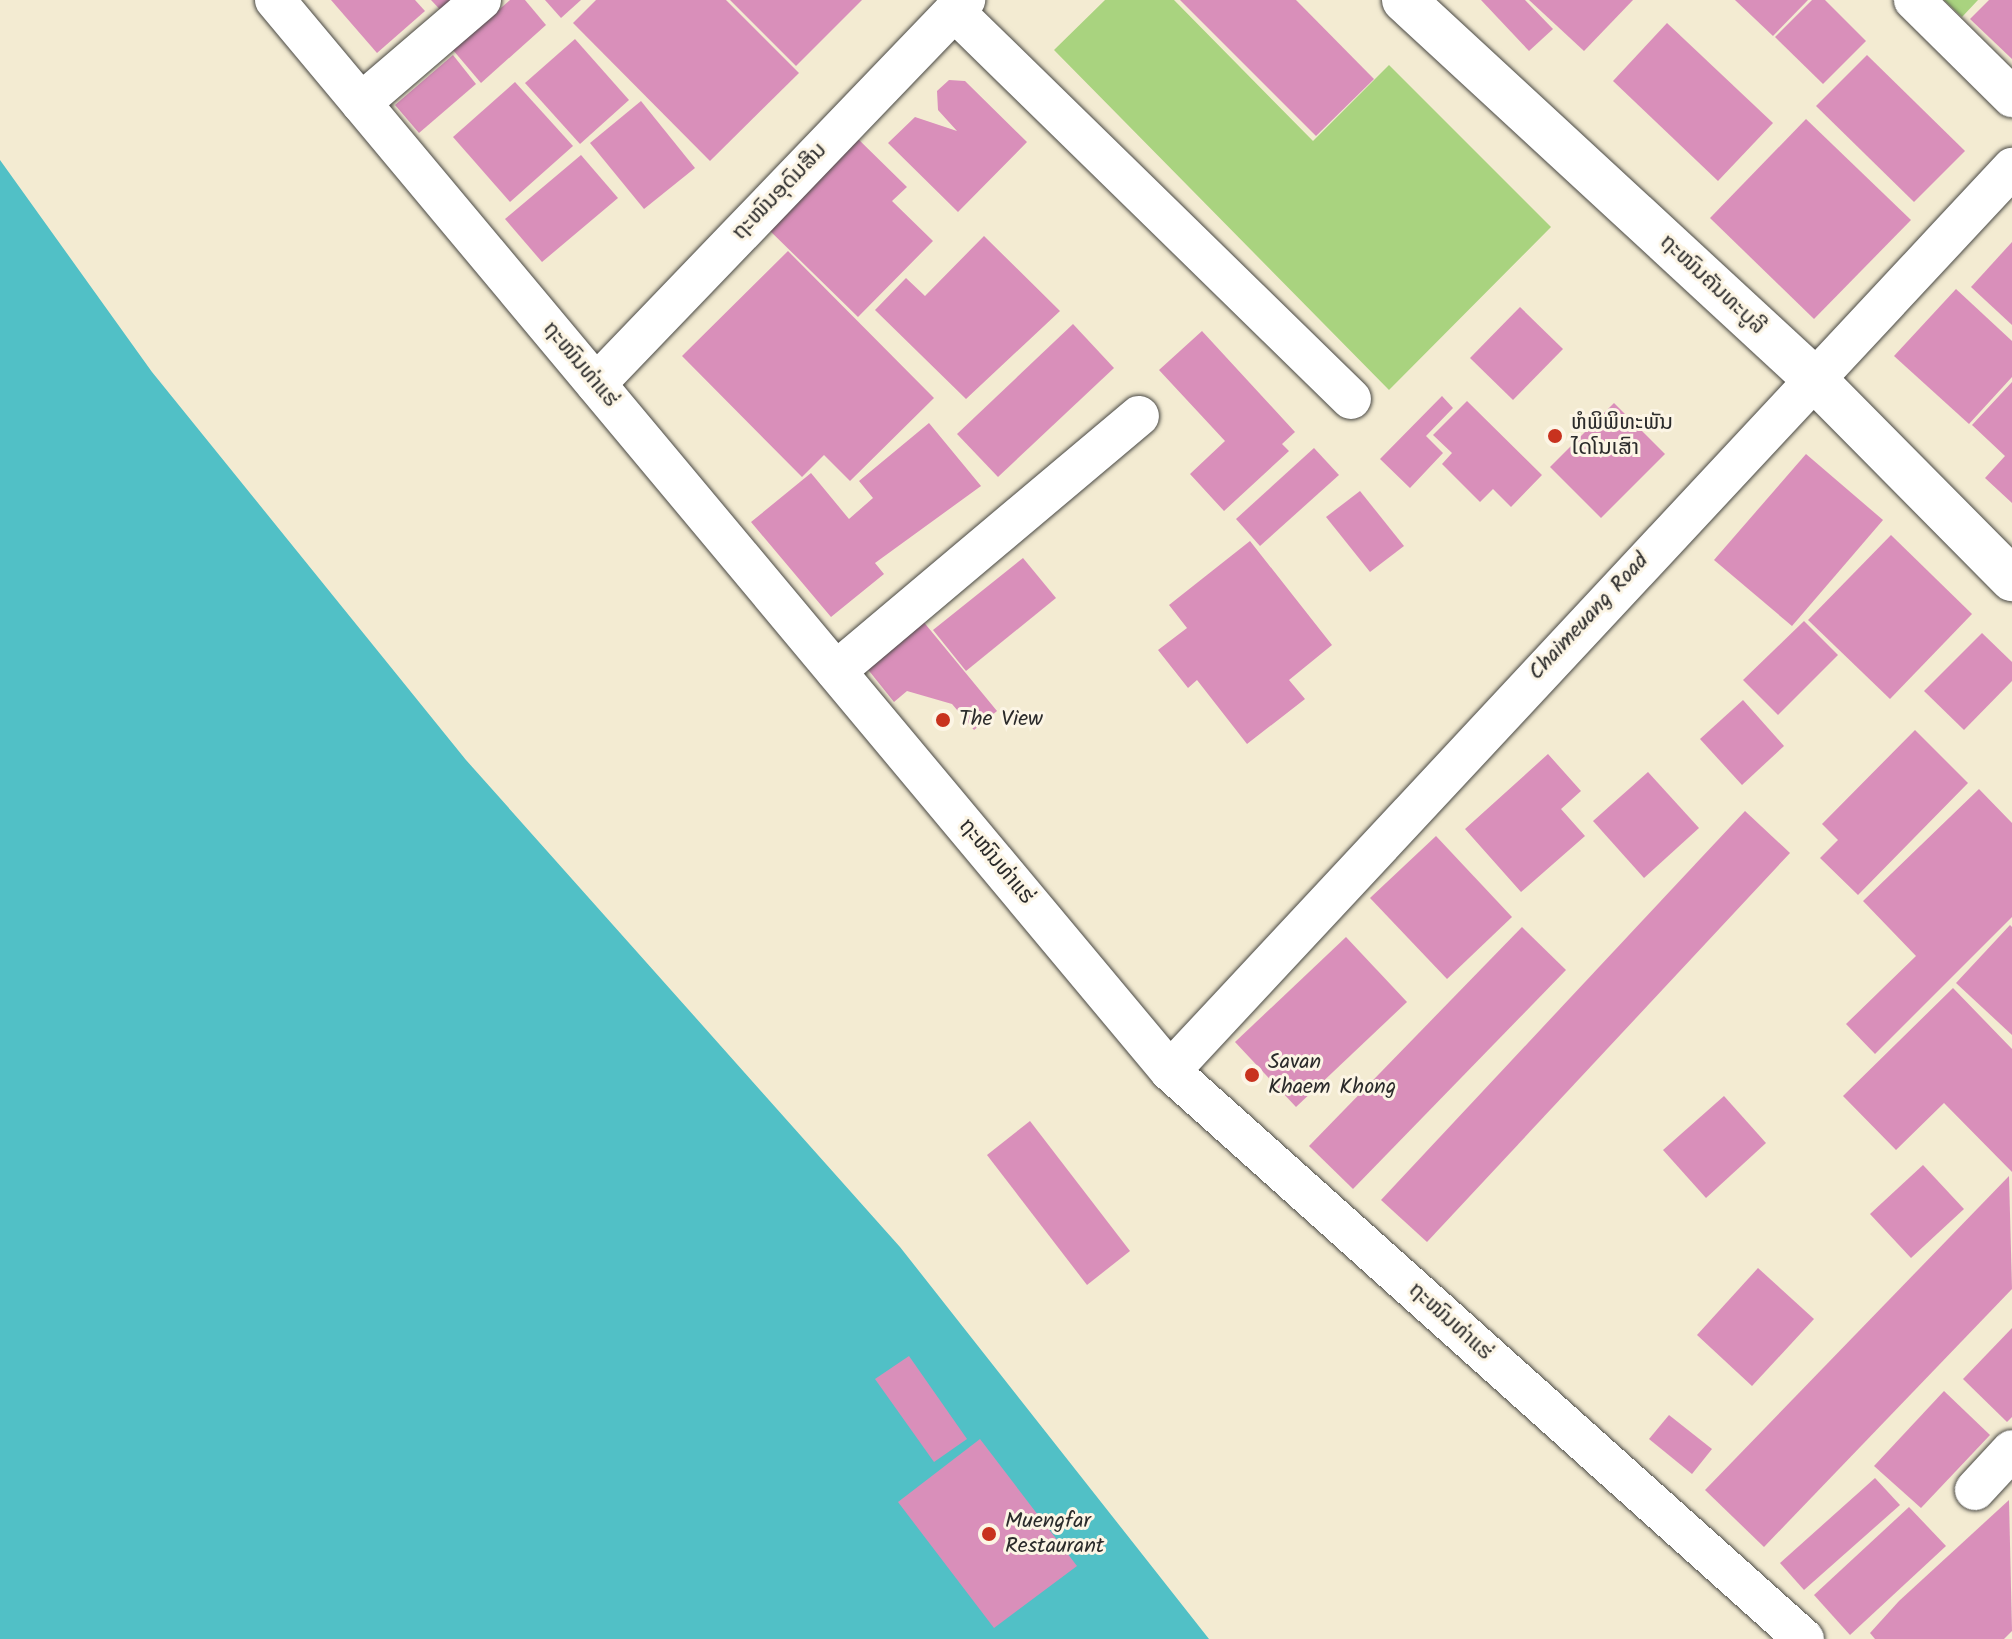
<!DOCTYPE html>
<meta charset="utf-8">
<style>
body{margin:0}
#map{position:relative;width:2012px;height:1639px;overflow:hidden;background:#f3ebd2;font-family:Kalam,"Noto Sans Lao",sans-serif}
div>[style]{position:absolute}
.green>*{inset:0;background:#a9d37f}
.water>*{inset:0;background:#51c0c6}
.building>*{inset:0;background:#d98fba}
.roads{filter:drop-shadow(0 0 2px #494844) drop-shadow(0 0 2px #494844)}
.minor>*{height:40px;margin:-20px;padding:0 20px;transform-origin:20px;border-radius:20px;background:#fff}
.major>*{height:44px;margin:-22px;padding:0 22px;transform-origin:22px;border-radius:22px;background:#fff}
.dots>*{width:22px;height:22px;translate:-50% -50%;box-sizing:border-box;border:4px solid #fcf5e5;border-radius:50%}
span{translate:-50% -50%;white-space:nowrap;text-align:center;line-height:1.15;-webkit-text-stroke:6px #fcf5e5;paint-order:stroke}
.street-label{font-size:22px;color:#2b2b2b}
.poi-label{font-size:22px;color:#2b2b2b}
.left{translate:0 -50%;text-align:left}
</style>
<div id="map">
<div class="green">
<i style="clip-path:polygon(1105px 0,1174px 0,1313px 141px,1389px 65px,1551px 227px,1389px 390px,1054px 50px)"></i>
<i style="clip-path:polygon(1944px 0,1978px 0,1962px 17px)"></i>
</div>
<div class="water">
<i style="clip-path:polygon(0 160px,152px 372px,466px 760px,900px 1247px,1209px 1639px,0 1639px)"></i>
</div>
<div class="building">
<i style="clip-path:polygon(331px 0,415px 0,425px 11px,377px 53px)"></i>
<i style="clip-path:polygon(431px 0,463px 0,445px 15px)"></i>
<i style="clip-path:polygon(510px 0,525px 0,546px 25px,481px 83px,453px 50px)"></i>
<i style="clip-path:polygon(545px 0,581px 0,561px 18px)"></i>
<i style="clip-path:polygon(596px 0,726px 0,799px 73px,710px 161px,573px 23px)"></i>
<i style="clip-path:polygon(730px 0,862px 0,796px 66px)"></i>
<i style="clip-path:polygon(1180px 0,1296px 0,1374px 79px,1316px 136px)"></i>
<i style="clip-path:polygon(1481px 0,1525px 0,1553px 29px,1529px 51px)"></i>
<i style="clip-path:polygon(1529px 0,1633px 0,1584px 51px)"></i>
<i style="clip-path:polygon(1735px 0,1808px 0,1773px 36px)"></i>
<i style="clip-path:polygon(1812px 0,1825px 0,1866px 41px,1823px 84px,1775px 37px)"></i>
<i style="clip-path:polygon(1989px 0,2012px 0,2012px 59px,1970px 19px)"></i>
<i style="clip-path:polygon(1667px 23px,1773px 123px,1718px 181px,1613px 81px)"></i>
<i style="clip-path:polygon(575px 39px,629px 100px,580px 144px,525px 83px)"></i>
<i style="clip-path:polygon(453px 55px,476px 84px,419px 133px,395px 105px)"></i>
<i style="clip-path:polygon(1867px 55px,1965px 151px,1914px 202px,1816px 106px)"></i>
<i style="clip-path:polygon(949px 80px,965px 81px,1027px 142px,958px 212px,888px 143px,915px 117px,957px 131px,938px 110px,937px 91px)"></i>
<i style="clip-path:polygon(515px 82px,573px 146px,510px 202px,453px 137px)"></i>
<i style="clip-path:polygon(641px 101px,695px 168px,644px 209px,590px 143px)"></i>
<i style="clip-path:polygon(1806px 119px,1911px 220px,1814px 319px,1710px 218px)"></i>
<i style="clip-path:polygon(854px 135px,907px 187px,892px 201px,933px 241px,858px 317px,765px 226px)"></i>
<i style="clip-path:polygon(581px 155px,618px 198px,542px 262px,505px 219px)"></i>
<i style="clip-path:polygon(984px 236px,1060px 311px,966px 399px,875px 310px,906px 278px,925px 296px)"></i>
<i style="clip-path:polygon(2012px 242px,2012px 325px,1971px 287px)"></i>
<i style="clip-path:polygon(788px 251px,934px 398px,850px 481px,824px 455px,802px 477px,682px 356px)"></i>
<i style="clip-path:polygon(1956px 289px,2012px 341px,2012px 377px,1969px 424px,1894px 356px)"></i>
<i style="clip-path:polygon(1520px 307px,1563px 349px,1513px 400px,1470px 358px)"></i>
<i style="clip-path:polygon(1073px 324px,1114px 368px,998px 477px,957px 434px)"></i>
<i style="clip-path:polygon(1202px 331px,1295px 432px,1282px 444px,1289px 451px,1224px 511px,1190px 474px,1225px 441px,1159px 370px)"></i>
<i style="clip-path:polygon(2012px 382px,2012px 503px,1985px 478px,2005px 456px,1972px 425px)"></i>
<i style="clip-path:polygon(1442px 396px,1453px 408px,1426px 436px,1443px 453px,1410px 488px,1380px 459px)"></i>
<i style="clip-path:polygon(1467px 401px,1542px 475px,1511px 507px,1493px 489px,1480px 502px,1442px 464px,1452px 453px,1433px 435px)"></i>
<i style="clip-path:polygon(1614px 403px,1665px 454px,1601px 518px,1550px 467px)"></i>
<i style="clip-path:polygon(929px 423px,981px 486px,875px 563px,884px 574px,831px 617px,751px 522px,811px 473px,849px 519px,873px 498px,859px 481px)"></i>
<i style="clip-path:polygon(1314px 448px,1339px 475px,1260px 546px,1236px 519px)"></i>
<i style="clip-path:polygon(1806px 454px,1883px 520px,1792px 626px,1714px 560px)"></i>
<i style="clip-path:polygon(1360px 491px,1404px 546px,1370px 572px,1326px 517px)"></i>
<i style="clip-path:polygon(1891px 535px,1972px 614px,1890px 699px,1808px 620px)"></i>
<i style="clip-path:polygon(1250px 541px,1332px 645px,1289px 680px,1305px 699px,1247px 744px,1197px 680px,1188px 688px,1158px 650px,1187px 628px,1169px 605px)"></i>
<i style="clip-path:polygon(1023px 558px,1056px 598px,966px 671px,933px 630px)"></i>
<i style="clip-path:polygon(922px 620px,997px 711px,974px 730px,952px 704px,907px 691px,894px 702px,866px 667px)"></i>
<i style="clip-path:polygon(1804px 621px,1838px 655px,1778px 715px,1743px 680px)"></i>
<i style="clip-path:polygon(1982px 633px,2012px 662px,2012px 681px,1964px 730px,1924px 691px)"></i>
<i style="clip-path:polygon(1743px 700px,1784px 746px,1742px 785px,1700px 739px)"></i>
<i style="clip-path:polygon(1915px 730px,1968px 783px,1858px 895px,1820px 858px,1838px 840px,1822px 824px)"></i>
<i style="clip-path:polygon(1548px 754px,1581px 791px,1561px 809px,1585px 836px,1521px 892px,1465px 829px)"></i>
<i style="clip-path:polygon(1648px 772px,1699px 828px,1644px 878px,1593px 821px)"></i>
<i style="clip-path:polygon(1979px 789px,2012px 823px,2012px 917px,1875px 1054px,1846px 1024px,1916px 956px,1863px 901px)"></i>
<i style="clip-path:polygon(1745px 811px,1790px 853px,1427px 1242px,1381px 1200px)"></i>
<i style="clip-path:polygon(1436px 836px,1512px 917px,1447px 979px,1370px 898px)"></i>
<i style="clip-path:polygon(2010px 925px,2012px 927px,2012px 1035px,1956px 983px)"></i>
<i style="clip-path:polygon(1522px 927px,1566px 970px,1353px 1189px,1309px 1146px)"></i>
<i style="clip-path:polygon(1346px 937px,1407px 1002px,1296px 1107px,1235px 1042px)"></i>
<i style="clip-path:polygon(1953px 988px,2012px 1049px,2012px 1172px,1944px 1103px,1896px 1150px,1843px 1096px)"></i>
<i style="clip-path:polygon(1724px 1096px,1766px 1143px,1706px 1198px,1663px 1150px)"></i>
<i style="clip-path:polygon(1030px 1121px,1130px 1251px,1087px 1285px,987px 1155px)"></i>
<i style="clip-path:polygon(1923px 1165px,1964px 1209px,1911px 1258px,1870px 1214px)"></i>
<i style="clip-path:polygon(2009px 1176px,2012px 1289px,1764px 1547px,1705px 1490px)"></i>
<i style="clip-path:polygon(1758px 1268px,1814px 1319px,1752px 1386px,1697px 1335px)"></i>
<i style="clip-path:polygon(2012px 1328px,2012px 1417px,2007px 1422px,1963px 1379px)"></i>
<i style="clip-path:polygon(909px 1356px,967px 1439px,934px 1462px,875px 1379px)"></i>
<i style="clip-path:polygon(1944px 1391px,1990px 1435px,1921px 1508px,1874px 1466px)"></i>
<i style="clip-path:polygon(1669px 1415px,1712px 1449px,1692px 1474px,1649px 1439px)"></i>
<i style="clip-path:polygon(980px 1439px,1077px 1566px,994px 1628px,898px 1502px)"></i>
<i style="clip-path:polygon(1875px 1478px,1900px 1505px,1804px 1590px,1780px 1563px)"></i>
<i style="clip-path:polygon(2009px 1500px,2012px 1631px,2004px 1639px,1875px 1639px,1870px 1633px,1899px 1601px)"></i>
<i style="clip-path:polygon(1909px 1507px,1946px 1546px,1850px 1635px,1814px 1595px)"></i>
</div>
<div class="roads">
<div class="minor">
<i style="left:275px;top:0;width:1396px;rotate:50.12deg"></i>
<i style="left:1170px;top:1071px;width:851px;rotate:41.86deg"></i>
<i style="left:1914px;top:0;width:138px;rotate:44.7deg"></i>
<i style="left:954px;top:11px;width:555px;rotate:44.34deg"></i>
<i style="left:361px;top:103px;width:158px;rotate:-40.6deg"></i>
<i style="left:596px;top:384px;width:533px;rotate:-46.14deg"></i>
<i style="left:836px;top:671px;width:396px;rotate:-40.1deg"></i>
<i style="left:1170px;top:1071px;width:1235px;rotate:-47deg"></i>
<i style="left:1975px;top:1490px;width:54px;rotate:-47.2deg"></i>
</div>
<div class="major">
<i style="left:1404px;top:0;width:554px;rotate:42.73deg"></i>
<i style="left:1811px;top:376px;width:286px;rotate:45.3deg"></i>
</div>
</div>
<div class="dots">
<i style="left:1555px;top:436px;background:#c8321e"></i>
<i style="left:943px;top:720px;background:#c8321e"></i>
<i style="left:1252px;top:1075px;background:#c8321e"></i>
<i style="left:989px;top:1534px;background:#c8321e"></i>
</div>
<div class="street-label">
<span style="left:780px;top:192px;rotate:-46deg">ຖະໜົນອຸດົມສິນ</span>
<span style="left:1712px;top:285px;rotate:43deg">ຖະໜົນຄັນທະບູລີ</span>
<span style="left:580px;top:365px;rotate:50deg">ຖະໜົນທ່າແຮ່</span>
<span style="left:1589px;top:617px;rotate:-47deg">Chaimeuang Road</span>
<span style="left:996px;top:862px;rotate:50deg">ຖະໜົນທ່າແຮ່</span>
<span style="left:1450px;top:1322px;rotate:42deg">ຖະໜົນທ່າແຮ່</span>
</div>
<div class="poi-label">
<span class="left" style="left:1571px;top:436px">ຫໍພິພິທະພັນ<br>ໄດໂນເສົາ</span>
<span class="left" style="left:959px;top:720px">The View</span>
<span class="left" style="left:1268px;top:1075px">Savan<br>Khaem Khong</span>
<span class="left" style="left:1005px;top:1534px">Muengfar<br>Restaurant</span>
</div>
</div>
